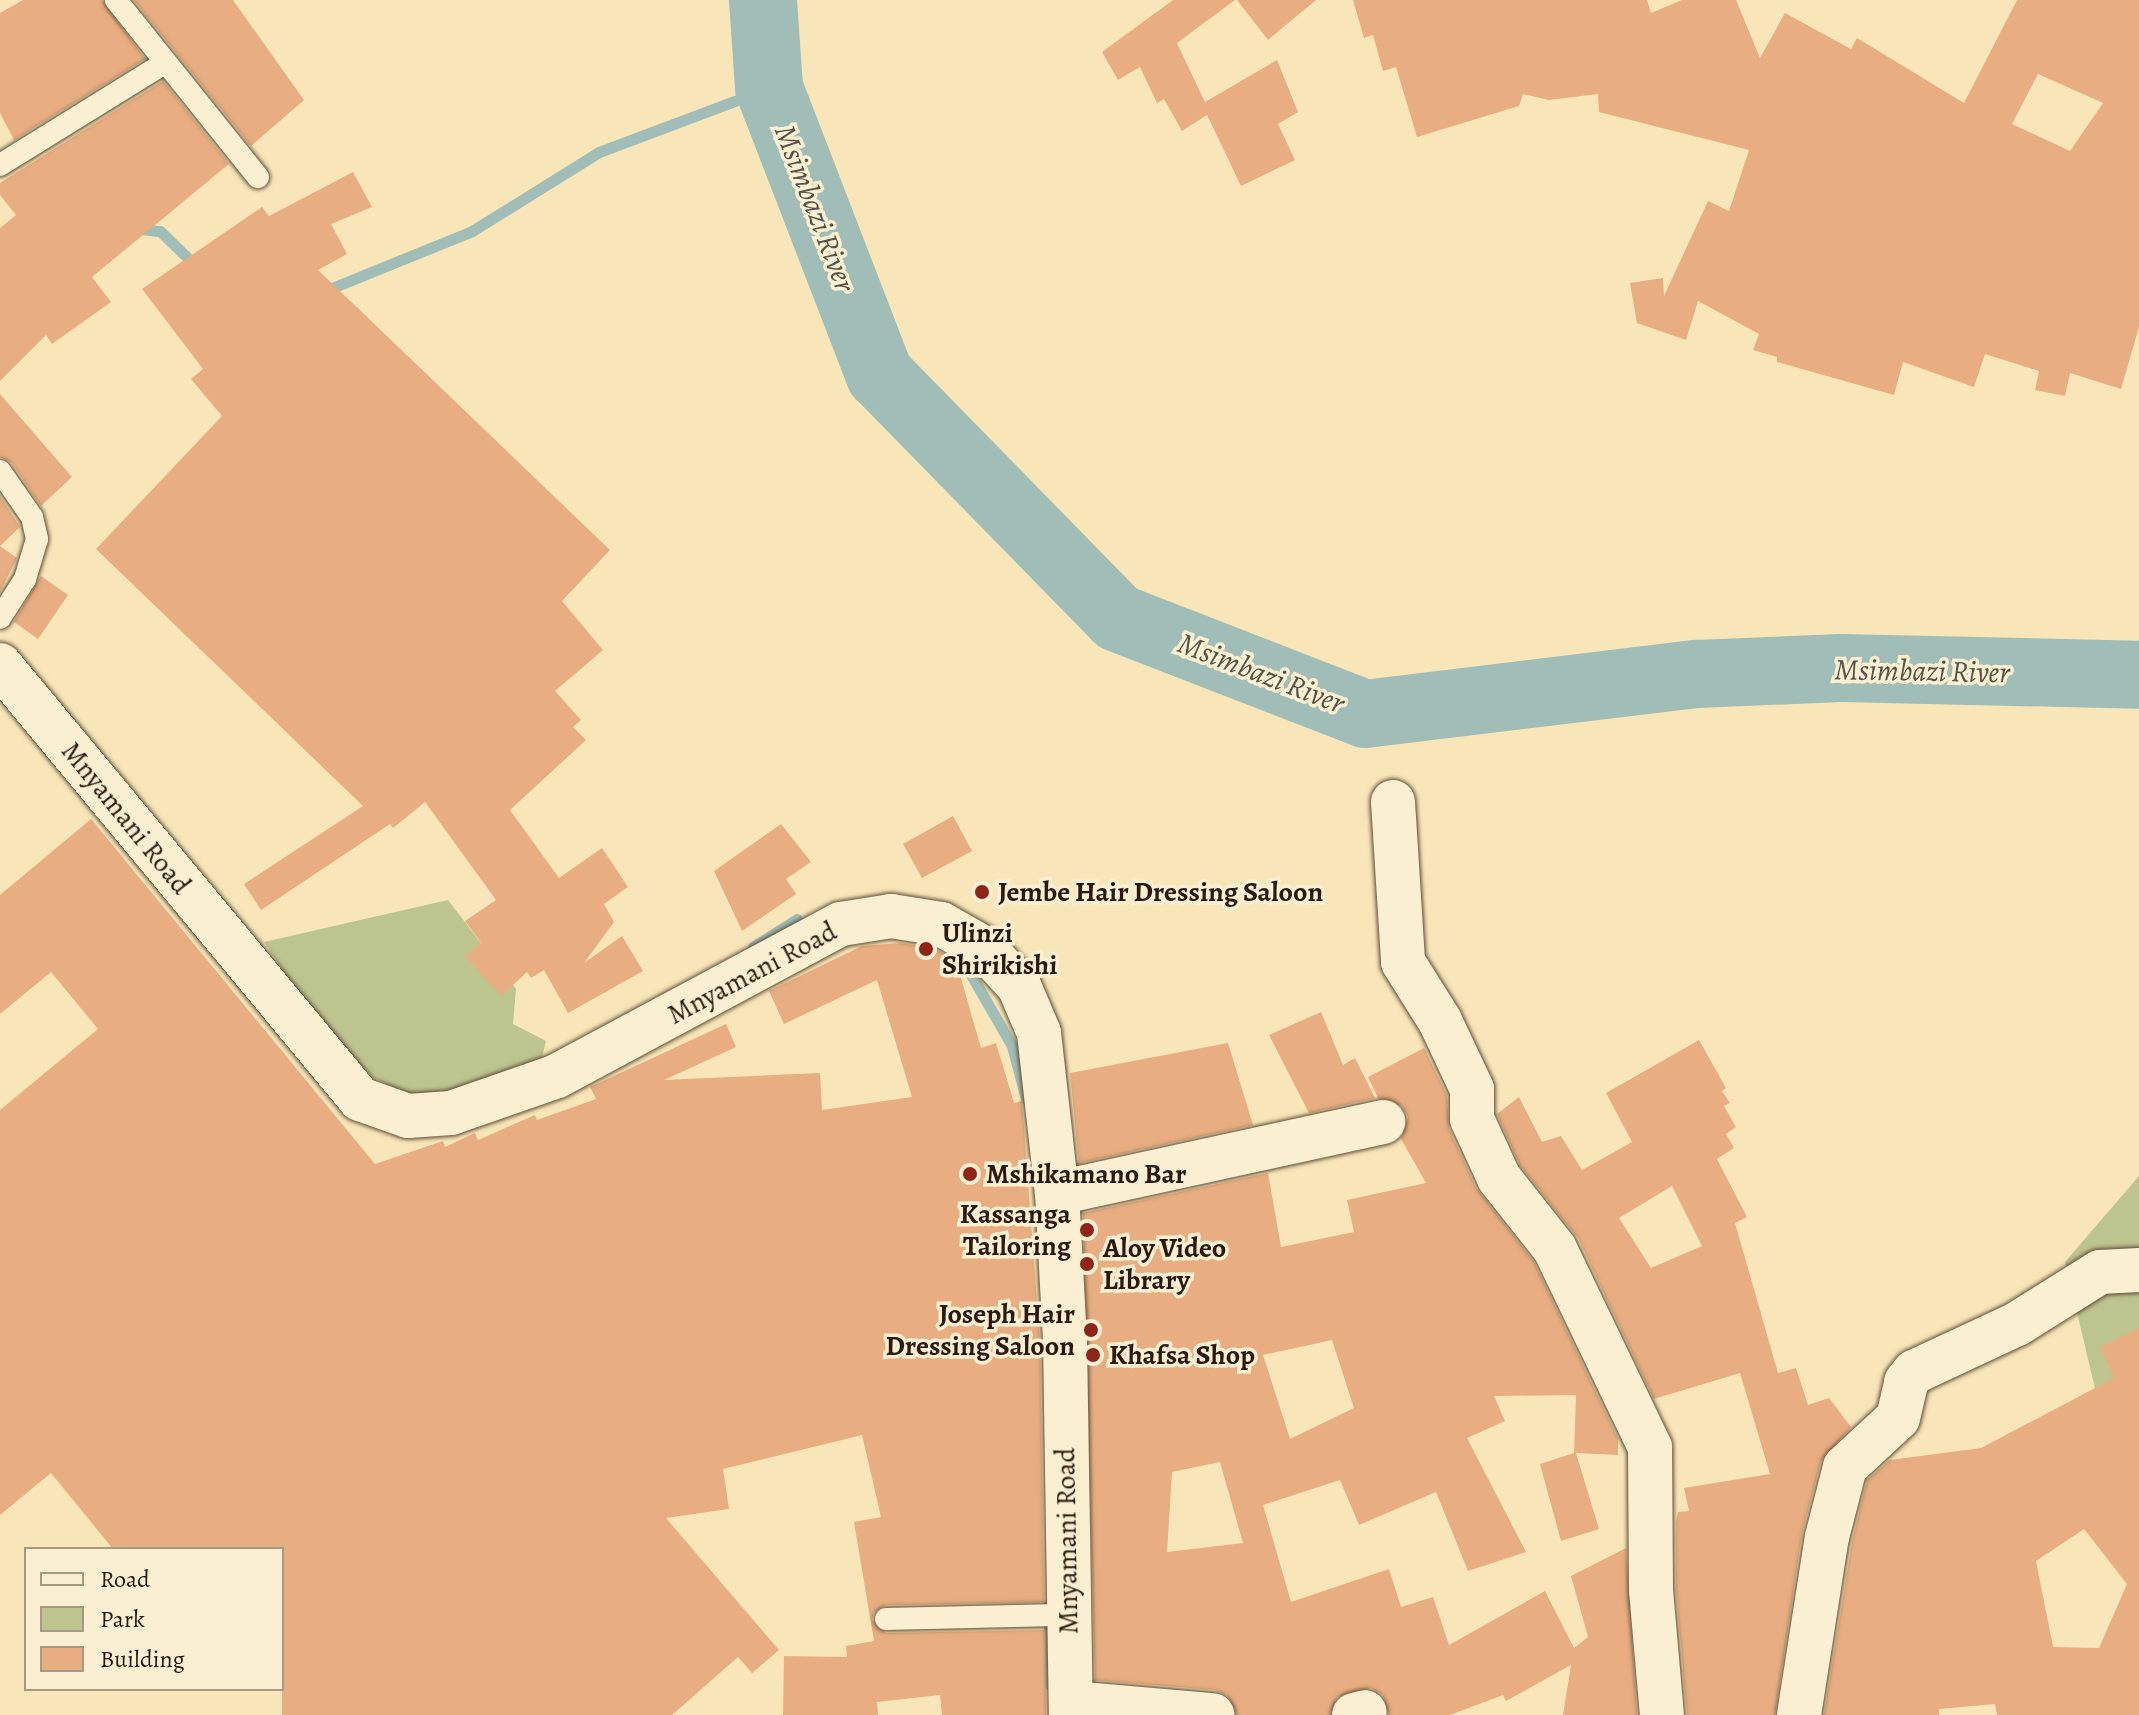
<!DOCTYPE html>
<style>
body{margin:0}
#map{position:relative;width:2139px;height:1715px;overflow:hidden;background:#f8e6b8;font-family:Alegreya,serif}
div>[style]{position:absolute}
.green>*{inset:0;background:#bdc58f}
.stream>*{height:11px;margin:-5.5px;padding:0 5.5px;transform-origin:5.5px;border-radius:5.5px;background:#a0bdb8}
.river>*{height:68px;margin:-34px;padding:0 34px;transform-origin:34px;border-radius:34px;background:#a0bdb8}
.building>*{inset:0;background:#e8ae81}
.roads{filter:drop-shadow(0 0 2px #604c38) drop-shadow(0 0 2px #604c38)}
.service>*{height:22px;margin:-11px;padding:0 11px;transform-origin:11px;border-radius:11px;background:#faefd1}
.minor>*{height:44px;margin:-22px;padding:0 22px;transform-origin:22px;border-radius:22px;background:#faefd1}
.tertiary>*{height:44px;margin:-22px;padding:0 22px;transform-origin:22px;border-radius:22px;background:#faefd1}
.dots>*{width:22px;height:22px;translate:-50% -50%;box-sizing:border-box;border:4px solid #faefd1;border-radius:50%}
span{translate:-50% -50%;white-space:nowrap;text-align:center;line-height:1.15;-webkit-text-stroke:7px #faefd1;paint-order:stroke}
.street-label{font-size:28px;color:#2e180e}
.poi-label{font-size:28px;color:#2e180e;font-weight:700}
.left{translate:0 -50%;text-align:left}
.right{translate:-100% -50%;text-align:right}
.water-label{font-size:30px;color:#56524a;font-style:italic}
.legend{position:absolute;left:24px;top:1547px;width:260px;height:144px;box-sizing:border-box;background:#faefd1;border:2px solid #a89983;margin:0;padding:10px 14px;list-style:none;font-size:24px;color:#2e180e}
.legend li{display:flex;align-items:center;gap:16px;height:40px}
.legend b{width:40px;border:2px solid #a89983}
</style>
<div id="map">
<div class="green">
<i style="clip-path:polygon(448px 900px,516px 989px,513px 1024px,546px 1041px,540px 1066px,420px 1101px,373px 1077px,312px 1014px,264px 942px)"></i>
<i style="clip-path:polygon(2139px 1176px,2139px 1574px,2065px 1262px)"></i>
</div>
<div class="stream">
<i style="left:134px;top:228px;width:26px;rotate:7deg"></i>
<i style="left:160px;top:231px;width:53px;rotate:44.2deg"></i>
<i style="left:322px;top:292px;width:162px;rotate:-22.1deg"></i>
<i style="left:472px;top:231px;width:150px;rotate:-31.9deg"></i>
<i style="left:599px;top:152px;width:182px;rotate:-20.6deg"></i>
<i style="left:753px;top:947px;width:52px;rotate:-32.5deg"></i>
<i style="left:958px;top:952px;width:108px;rotate:60.1deg"></i>
<i style="left:1012px;top:1046px;width:55px;rotate:75.2deg"></i>
<i style="left:1049px;top:1626px;width:58px;rotate:90deg"></i>
</div>
<div class="river">
<i style="left:763px;top:0;width:88px;rotate:86.1deg"></i>
<i style="left:769px;top:88px;width:308px;rotate:68.9deg"></i>
<i style="left:880px;top:375px;width:340px;rotate:45.6deg"></i>
<i style="left:1118px;top:618px;width:265px;rotate:21.2deg"></i>
<i style="left:1365px;top:714px;width:334px;rotate:-6.9deg"></i>
<i style="left:1697px;top:674px;width:144px;rotate:-2.4deg"></i>
<i style="left:1841px;top:668px;width:298px;rotate:1.3deg"></i>
</div>
<div class="building">
<i style="clip-path:polygon(23px 0,102px 0,145px 59px,14px 140px,0 113px,0 13px)"></i>
<i style="clip-path:polygon(134px 0,233px 0,304px 100px,251px 146px)"></i>
<i style="clip-path:polygon(1173px 0,1235px 0,1177px 43px,1205px 102px,1277px 60px,1298px 112px,1278px 124px,1295px 160px,1241px 186px,1207px 115px,1182px 131px,1164px 99px,1157px 103px,1140px 67px,1118px 80px,1102px 52px)"></i>
<i style="clip-path:polygon(1237px 0,1316px 0,1268px 40px)"></i>
<i style="clip-path:polygon(evenodd,1353px 0,1647px 0,1651px 13px,1682px 0,1736px 0,1760px 58px,1785px 13px,1851px 49px,1857px 38px,1964px 103px,2017px 0,2139px 0,2139px 327px,2121px 389px,2070px 373px,2065px 396px,2035px 390px,2039px 371px,1985px 354px,1974px 387px,1903px 362px,1894px 395px,1777px 362px,1777px 357px,1753px 350px,1759px 334px,1698px 301px,1686px 340px,1637px 323px,1630px 283px,1663px 278px,1664px 296px,1708px 201px,1729px 211px,1749px 150px,1599px 112px,1598px 94px,1549px 100px,1523px 94px,1519px 106px,1417px 137px,1396px 67px,1383px 71px,1373px 35px,1364px 38px,1353px 0,2038px 74px,2103px 103px,2070px 151px,2012px 124px,2038px 74px)"></i>
<i style="clip-path:polygon(163px 81px,229px 164px,92px 277px,111px 302px,52px 344px,46px 335px,0 381px,0 228px,16px 215px,0 195px,0 183px)"></i>
<i style="clip-path:polygon(353px 172px,372px 207px,331px 224px,347px 254px,318px 270px,610px 550px,562px 601px,603px 650px,555px 691px,581px 720px,573px 727px,586px 740px,510px 810px,559px 878px,602px 848px,628px 887px,604px 904px,614px 922px,584px 963px,622px 936px,643px 971px,568px 1013px,544px 970px,531px 978px,527px 972px,501px 996px,465px 956px,481px 943px,465px 921px,496px 900px,425px 802px,393px 828px,390px 824px,261px 910px,244px 884px,363px 806px,96px 549px,222px 416px,191px 379px,203px 369px,142px 289px,262px 207px,269px 216px)"></i>
<i style="clip-path:polygon(0 394px,72px 477px,41px 506px,12px 463px,0 457px)"></i>
<i style="clip-path:polygon(0 496px,20px 527px,0 546px)"></i>
<i style="clip-path:polygon(0 546px,17px 558px,0 592px)"></i>
<i style="clip-path:polygon(41px 576px,68px 595px,38px 639px,14px 622px)"></i>
<i style="clip-path:polygon(953px 816px,972px 851px,922px 878px,903px 844px)"></i>
<i style="clip-path:polygon(91px 819px,375px 1164px,443px 1141px,445px 1147px,475px 1133px,478px 1140px,535px 1115px,537px 1120px,596px 1099px,590px 1087px,726px 1024px,736px 1047px,664px 1080px,820px 1073px,822px 1110px,912px 1097px,877px 980px,784px 1024px,769px 991px,862px 946px,900px 943px,933px 948px,956px 961px,981px 1048px,996px 1043px,1014px 1103px,1022px 1101px,1040px 1342px,1044px 1602px,886px 1605px,874px 1612px,872px 1620px,886px 1633px,1045px 1630px,1046px 1715px,942px 1715px,940px 1695px,877px 1702px,878px 1715px,783px 1715px,784px 1656px,847px 1657px,846px 1646px,874px 1641px,854px 1522px,881px 1517px,862px 1435px,723px 1469px,729px 1509px,666px 1518px,779px 1650px,752px 1673px,738px 1657px,672px 1715px,282px 1715px,282px 1549px,113px 1549px,51px 1473px,0 1515px,0 1110px,98px 1029px,51px 972px,0 1014px,0 895px)"></i>
<i style="clip-path:polygon(781px 824px,811px 862px,786px 879px,796px 894px,742px 931px,714px 871px)"></i>
<i style="clip-path:polygon(1321px 1012px,1343px 1065px,1355px 1058px,1375px 1098px,1309px 1113px,1269px 1035px)"></i>
<i style="clip-path:polygon(evenodd,1699px 1040px,1726px 1088px,1722px 1091px,1730px 1103px,1724px 1106px,1736px 1127px,1726px 1134px,1734px 1148px,1717px 1159px,1747px 1217px,1735px 1223px,1778px 1373px,1796px 1368px,1808px 1405px,1829px 1398px,1851px 1427px,1821px 1461px,1802px 1533px,1775px 1715px,1687px 1715px,1676px 1589px,1676px 1522px,1678px 1512px,1689px 1511px,1684px 1488px,1770px 1474px,1740px 1373px,1654px 1399px,1578px 1238px,1520px 1165px,1497px 1114px,1519px 1097px,1542px 1142px,1561px 1136px,1582px 1170px,1632px 1142px,1606px 1093px,1699px 1040px,1672px 1186px,1702px 1246px,1651px 1268px,1619px 1218px,1672px 1186px)"></i>
<i style="clip-path:polygon(1228px 1043px,1253px 1125px,1079px 1163px,1070px 1073px)"></i>
<i style="clip-path:polygon(evenodd,1424px 1048px,1447px 1095px,1449px 1129px,1476px 1188px,1534px 1262px,1618px 1439px,1618px 1455px,1576px 1453px,1599px 1529px,1561px 1541px,1540px 1464px,1574px 1453px,1576px 1395px,1494px 1396px,1505px 1421px,1467px 1438px,1526px 1552px,1468px 1571px,1436px 1492px,1359px 1525px,1340px 1480px,1263px 1505px,1291px 1602px,1389px 1569px,1401px 1607px,1433px 1597px,1449px 1645px,1545px 1591px,1574px 1648px,1588px 1637px,1571px 1576px,1626px 1548px,1637px 1715px,1563px 1715px,1571px 1665px,1506px 1701px,1503px 1695px,1450px 1715px,1389px 1715px,1383px 1695px,1371px 1688px,1337px 1697px,1330px 1715px,1237px 1715px,1227px 1695px,1215px 1690px,1095px 1680px,1083px 1213px,1268px 1173px,1281px 1247px,1354px 1232px,1347px 1200px,1426px 1183px,1401px 1139px,1408px 1117px,1402px 1106px,1378px 1098px,1368px 1077px,1424px 1048px,1332px 1340px,1354px 1408px,1290px 1439px,1263px 1355px,1332px 1340px,1424px 1048px,1220px 1462px,1243px 1543px,1167px 1552px,1172px 1472px,1220px 1462px)"></i>
<i style="clip-path:polygon(evenodd,2139px 1328px,2139px 1715px,1997px 1715px,1995px 1704px,1939px 1709px,1939px 1715px,1824px 1715px,1852px 1542px,1867px 1480px,1890px 1460px,1981px 1448px,2114px 1378px,2100px 1347px,2139px 1328px,2084px 1529px,2127px 1584px,2099px 1648px,2053px 1647px,2036px 1561px,2084px 1529px)"></i>
</div>
<div class="roads">
<div class="service">
<i style="left:116px;top:0;width:227px;rotate:51.3deg"></i>
<i style="left:0;top:165px;width:192px;rotate:-31.8deg"></i>
<i style="left:0;top:471px;width:56px;rotate:55.2deg"></i>
<i style="left:32px;top:517px;width:23px;rotate:77deg"></i>
<i style="left:37px;top:539px;width:42px;rotate:106.7deg"></i>
<i style="left:25px;top:579px;width:46px;rotate:122.7deg"></i>
<i style="left:886px;top:1619px;width:182px;rotate:-1.3deg"></i>
</div>
<div class="minor">
<i style="left:1393px;top:802px;width:160px;rotate:86.4deg"></i>
<i style="left:1403px;top:962px;width:70px;rotate:57.9deg"></i>
<i style="left:1440px;top:1021px;width:75px;rotate:64.8deg"></i>
<i style="left:1472px;top:1089px;width:30px;rotate:90deg"></i>
<i style="left:1472px;top:1119px;width:65px;rotate:65.4deg"></i>
<i style="left:1499px;top:1178px;width:90px;rotate:51.7deg"></i>
<i style="left:1555px;top:1249px;width:220px;rotate:64.4deg"></i>
<i style="left:1650px;top:1447px;width:143px;rotate:89.6deg"></i>
<i style="left:1651px;top:1590px;width:125px;rotate:85deg"></i>
<i style="left:1057px;top:1193px;width:334px;rotate:-12.3deg"></i>
<i style="left:1071px;top:1703px;width:142px;rotate:4.9deg"></i>
<i style="left:1354px;top:1715px;width:11px;rotate:-15deg"></i>
<i style="left:1799px;top:1715px;width:180px;rotate:-81.1deg"></i>
<i style="left:1827px;top:1537px;width:72px;rotate:-75.6deg"></i>
<i style="left:1845px;top:1467px;width:72px;rotate:-42.8deg"></i>
<i style="left:1898px;top:1418px;width:37px;rotate:-77deg"></i>
<i style="left:1906px;top:1382px;width:13px;rotate:-51deg"></i>
<i style="left:1914px;top:1372px;width:114px;rotate:-25deg"></i>
<i style="left:2017px;top:1324px;width:98px;rotate:-32.1deg"></i>
<i style="left:2100px;top:1272px;width:39px;rotate:-3deg"></i>
</div>
<div class="tertiary">
<i style="left:0;top:665px;width:564px;rotate:50.32deg"></i>
<i style="left:360px;top:1099px;width:51px;rotate:19.5deg"></i>
<i style="left:408px;top:1116px;width:43px;rotate:-4deg"></i>
<i style="left:451px;top:1113px;width:112px;rotate:-19.2deg"></i>
<i style="left:557px;top:1076px;width:322px;rotate:-28.2deg"></i>
<i style="left:841px;top:924px;width:51px;rotate:-9.1deg"></i>
<i style="left:891px;top:916px;width:51px;rotate:9.1deg"></i>
<i style="left:941px;top:924px;width:51px;rotate:29.6deg"></i>
<i style="left:985px;top:949px;width:50px;rotate:47.4deg"></i>
<i style="left:1019px;top:986px;width:51px;rotate:66.9deg"></i>
<i style="left:1039px;top:1033px;width:161px;rotate:83.6deg"></i>
<i style="left:1057px;top:1193px;width:148px;rotate:86.9deg"></i>
<i style="left:1065px;top:1341px;width:374px;rotate:89.1deg"></i>
</div>
</div>
<div class="dots">
<i style="left:982px;top:892px;background:#8f2418"></i>
<i style="left:926px;top:949px;background:#8f2418"></i>
<i style="left:970px;top:1174px;background:#8f2418"></i>
<i style="left:1087px;top:1230px;background:#8f2418"></i>
<i style="left:1087px;top:1264px;background:#8f2418"></i>
<i style="left:1091px;top:1330px;background:#8f2418"></i>
<i style="left:1093px;top:1355px;background:#8f2418"></i>
</div>
<div class="street-label">
<span style="left:126px;top:818px;rotate:51deg">Mnyamani Road</span>
<span style="left:752px;top:973px;rotate:-28deg">Mnyamani Road</span>
<span style="left:1067px;top:1541px;rotate:-91deg">Mnyamani Road</span>
</div>
<div class="poi-label">
<span class="left" style="left:998px;top:892px">Jembe Hair Dressing Saloon</span>
<span class="left" style="left:942px;top:949px">Ulinzi<br>Shirikishi</span>
<span class="left" style="left:986px;top:1174px">Mshikamano Bar</span>
<span class="right" style="left:1071px;top:1230px">Kassanga<br>Tailoring</span>
<span class="left" style="left:1103px;top:1264px">Aloy Video<br>Library</span>
<span class="right" style="left:1075px;top:1330px">Joseph Hair<br>Dressing Saloon</span>
<span class="left" style="left:1109px;top:1355px">Khafsa Shop</span>
</div>
<div class="water-label">
<span style="left:815px;top:208px;rotate:69deg">Msimbazi River</span>
<span style="left:1922px;top:671px;rotate:1deg">Msimbazi River</span>
<span style="left:1261px;top:673px;rotate:21deg">Msimbazi River</span>
</div>
<ul class="legend">
<li><b style="height:10px;background:#faefd1"></b>Road</li>
<li><b style="height:22px;background:#bdc58f"></b>Park</li>
<li><b style="height:22px;background:#e8ae81"></b>Building</li>
</ul>
</div>
